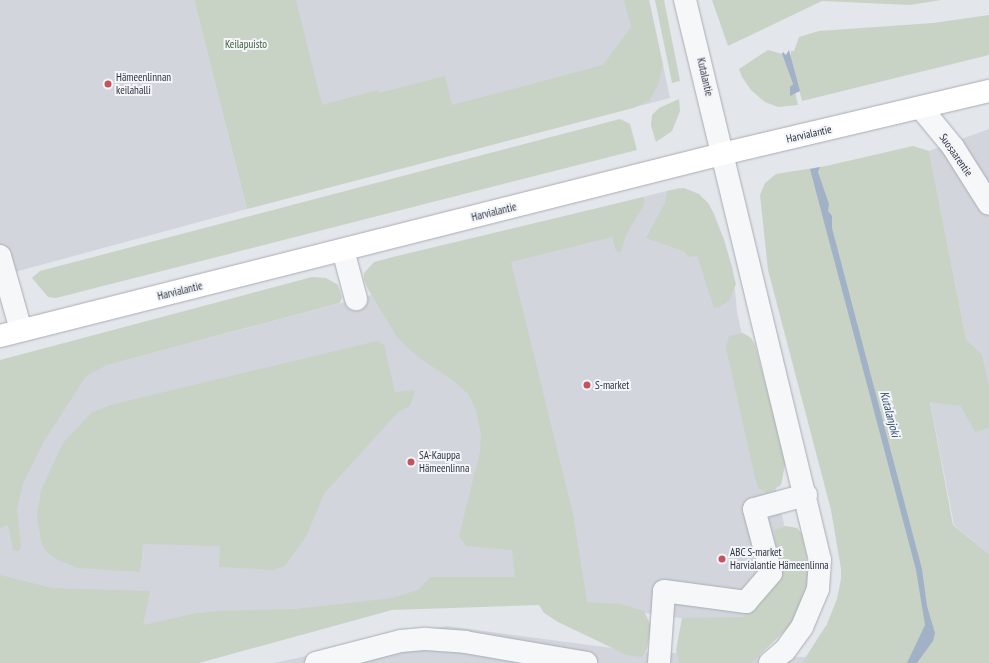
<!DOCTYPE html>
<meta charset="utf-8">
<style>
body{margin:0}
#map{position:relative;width:989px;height:663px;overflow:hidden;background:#e3e6ea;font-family:"PT Sans Narrow",sans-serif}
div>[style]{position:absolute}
.built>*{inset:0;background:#d2d5dc}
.green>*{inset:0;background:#c8d3c5}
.water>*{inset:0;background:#a1b2c7}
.roads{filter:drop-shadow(0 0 1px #a8adb4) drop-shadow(0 0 1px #a8adb4)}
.minor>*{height:22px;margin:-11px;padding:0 11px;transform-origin:11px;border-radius:11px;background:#f6f7f9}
.major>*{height:22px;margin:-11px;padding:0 11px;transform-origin:11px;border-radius:11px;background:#fff}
.dots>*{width:11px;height:11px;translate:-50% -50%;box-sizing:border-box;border:2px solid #f3f5f8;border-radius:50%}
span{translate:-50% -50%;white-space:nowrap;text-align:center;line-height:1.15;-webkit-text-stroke:4px #f3f5f8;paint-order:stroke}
.park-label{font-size:11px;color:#3f5c3b}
.street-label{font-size:11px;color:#2c3341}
.poi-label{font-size:11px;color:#2c3341}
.left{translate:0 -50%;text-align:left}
.water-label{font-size:12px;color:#395072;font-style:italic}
</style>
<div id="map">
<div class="built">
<i style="clip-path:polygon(0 0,194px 0,247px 209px,0 276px)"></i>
<i style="clip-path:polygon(276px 0,649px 0,670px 98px,321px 189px)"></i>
<i style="clip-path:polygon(989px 129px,989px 384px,982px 354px,966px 339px,929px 151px)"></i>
<i style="clip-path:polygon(679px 188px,694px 192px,706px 201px,714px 213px,724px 240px,733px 269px,737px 312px,798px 587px,748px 628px,564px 601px,191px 614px,78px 641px,0 648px,0 393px,482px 266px,477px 238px)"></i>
<i style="clip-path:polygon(930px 401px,960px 406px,975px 431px,989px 428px,989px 554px,954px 525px)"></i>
<i style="clip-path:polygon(446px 626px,642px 652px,807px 657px,812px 663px,274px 663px)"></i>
</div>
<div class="green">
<i style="clip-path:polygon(194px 0,296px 0,322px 105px,378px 90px,379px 93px,445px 76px,452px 105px,603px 65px,631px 27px,624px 0,649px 0,663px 65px,658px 85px,649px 101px,633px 108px,247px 209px)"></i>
<i style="clip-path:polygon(655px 0,664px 0,680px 81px,672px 83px)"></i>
<i style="clip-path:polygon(712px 0,941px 0,910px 5px,822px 1px,728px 46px)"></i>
<i style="clip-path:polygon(989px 15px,989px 55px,802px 101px,791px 59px,791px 51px,794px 51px,799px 37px,819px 31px,933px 23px)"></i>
<i style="clip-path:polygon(768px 50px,782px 54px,793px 84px,791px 95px,795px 92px,798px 105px,778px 107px,765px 102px,751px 90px,742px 77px,739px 69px)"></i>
<i style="clip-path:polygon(679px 99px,680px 111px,672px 131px,656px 142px,651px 126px,652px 115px,659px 108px)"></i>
<i style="clip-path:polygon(620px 119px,630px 124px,637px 150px,56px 298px,48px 297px,32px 278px,40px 271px)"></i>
<i style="clip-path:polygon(913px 146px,929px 151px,966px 339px,982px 354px,989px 384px,989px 428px,975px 432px,960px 406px,930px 402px,953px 525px,989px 554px,989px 663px,802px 663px,827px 624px,837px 599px,841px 579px,841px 569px,831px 510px,768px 270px,760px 195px,765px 183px,776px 174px,826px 166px)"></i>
<i style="clip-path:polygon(684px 188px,699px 194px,709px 204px,724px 240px,736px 284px,729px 301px,719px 307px,714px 308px,697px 256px,689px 257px,683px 251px,646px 238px,665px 203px,667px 191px)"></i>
<i style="clip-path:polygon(644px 197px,644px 205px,626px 235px,621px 252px,616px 251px,612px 237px,511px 262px,573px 514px,587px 602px,620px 604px,644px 611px,651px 626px,647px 649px,642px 657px,627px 655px,558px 622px,544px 613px,539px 605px,392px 610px,199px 663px,0 663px,0 575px,52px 588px,150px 591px,143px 625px,191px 614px,216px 611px,295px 609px,392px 598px,418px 590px,430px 577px,515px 577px,512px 550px,466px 546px,459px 536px,480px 452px,481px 435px,476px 410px,468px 394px,451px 379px,418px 357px,397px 337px,369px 291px,364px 280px,364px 273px,374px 262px,397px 256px)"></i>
<i style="clip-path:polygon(312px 277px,326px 278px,338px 285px,342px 297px,340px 303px,107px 365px,86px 376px,43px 443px,23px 484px,17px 509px,21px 547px,19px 551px,13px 550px,8px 525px,0 528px,0 360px)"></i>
<i style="clip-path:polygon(743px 333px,751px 338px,755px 345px,786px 460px,781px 485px,768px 493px,758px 488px,755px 478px,726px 348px,729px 336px)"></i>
<i style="clip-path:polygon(377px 341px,384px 345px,395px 392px,415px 390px,410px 406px,398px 412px,324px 494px,307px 535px,285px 566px,273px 570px,219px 567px,220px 546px,143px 544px,140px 572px,78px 568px,56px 559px,46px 551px,41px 542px,37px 515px,41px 490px,63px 443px,92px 412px,114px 404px)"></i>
<i style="clip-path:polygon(786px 526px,797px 528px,802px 534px,809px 567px,806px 592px,792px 624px,751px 663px,679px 663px,676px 650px,682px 618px,743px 617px,779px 564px,774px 530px)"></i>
</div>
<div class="water">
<i style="clip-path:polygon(789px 50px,800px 91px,790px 96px,790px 87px,793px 84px,782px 54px,783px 52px,786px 55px)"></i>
<i style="clip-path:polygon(820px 167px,818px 172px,829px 204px,828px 211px,832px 216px,832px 228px,922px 569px,927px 606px,935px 633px,933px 641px,917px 663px,907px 663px,925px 625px,916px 570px,810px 169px)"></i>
</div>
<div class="roads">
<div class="minor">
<i style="left:685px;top:0;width:576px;rotate:76.45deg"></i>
<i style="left:820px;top:560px;width:29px;rotate:94deg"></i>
<i style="left:818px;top:589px;width:41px;rotate:112.8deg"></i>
<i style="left:802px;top:627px;width:29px;rotate:126deg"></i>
<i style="left:785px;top:650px;width:20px;rotate:139deg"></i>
<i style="left:921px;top:108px;width:50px;rotate:50.6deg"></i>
<i style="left:953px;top:147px;width:67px;rotate:57.7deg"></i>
<i style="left:343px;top:250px;width:51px;rotate:75.1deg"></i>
<i style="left:0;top:256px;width:77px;rotate:74.2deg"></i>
<i style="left:316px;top:663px;width:88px;rotate:-14.5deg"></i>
<i style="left:401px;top:641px;width:25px;rotate:-5deg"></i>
<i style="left:426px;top:639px;width:39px;rotate:4deg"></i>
<i style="left:465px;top:642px;width:123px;rotate:9.8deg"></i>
<i style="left:659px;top:663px;width:72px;rotate:-86deg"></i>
<i style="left:664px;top:591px;width:83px;rotate:7.6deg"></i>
<i style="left:746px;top:602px;width:38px;rotate:-49deg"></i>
<i style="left:771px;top:573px;width:66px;rotate:-104.9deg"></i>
<i style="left:754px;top:509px;width:54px;rotate:-15.1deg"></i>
</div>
<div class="major">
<i style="left:0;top:336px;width:745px;rotate:-14.15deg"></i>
<i style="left:722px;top:154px;width:274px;rotate:-13.3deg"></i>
</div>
</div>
<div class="dots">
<i style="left:108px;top:84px;background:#c4535e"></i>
<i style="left:587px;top:385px;background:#c4535e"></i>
<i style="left:411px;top:462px;background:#c4535e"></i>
<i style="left:722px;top:559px;background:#c4535e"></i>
</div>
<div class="park-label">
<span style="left:246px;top:44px">Keilapuisto</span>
</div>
<div class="street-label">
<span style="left:705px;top:77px;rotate:77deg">Kutalantie</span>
<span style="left:809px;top:134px;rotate:-13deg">Harvialantie</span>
<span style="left:956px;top:155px;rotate:55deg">Suosaarentie</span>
<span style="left:494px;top:212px;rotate:-14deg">Harvialantie</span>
<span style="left:180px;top:291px;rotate:-14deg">Harvialantie</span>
</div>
<div class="poi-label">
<span class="left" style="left:116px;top:84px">Hämeenlinnan<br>keilahalli</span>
<span class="left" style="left:595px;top:385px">S-market</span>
<span class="left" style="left:419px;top:462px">SA-Kauppa<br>Hämeenlinna</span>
<span class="left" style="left:730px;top:559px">ABC S-market<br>Harvialantie Hämeenlinna</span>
</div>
<div class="water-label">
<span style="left:890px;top:414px;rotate:75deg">Kutalanjoki</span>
</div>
</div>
